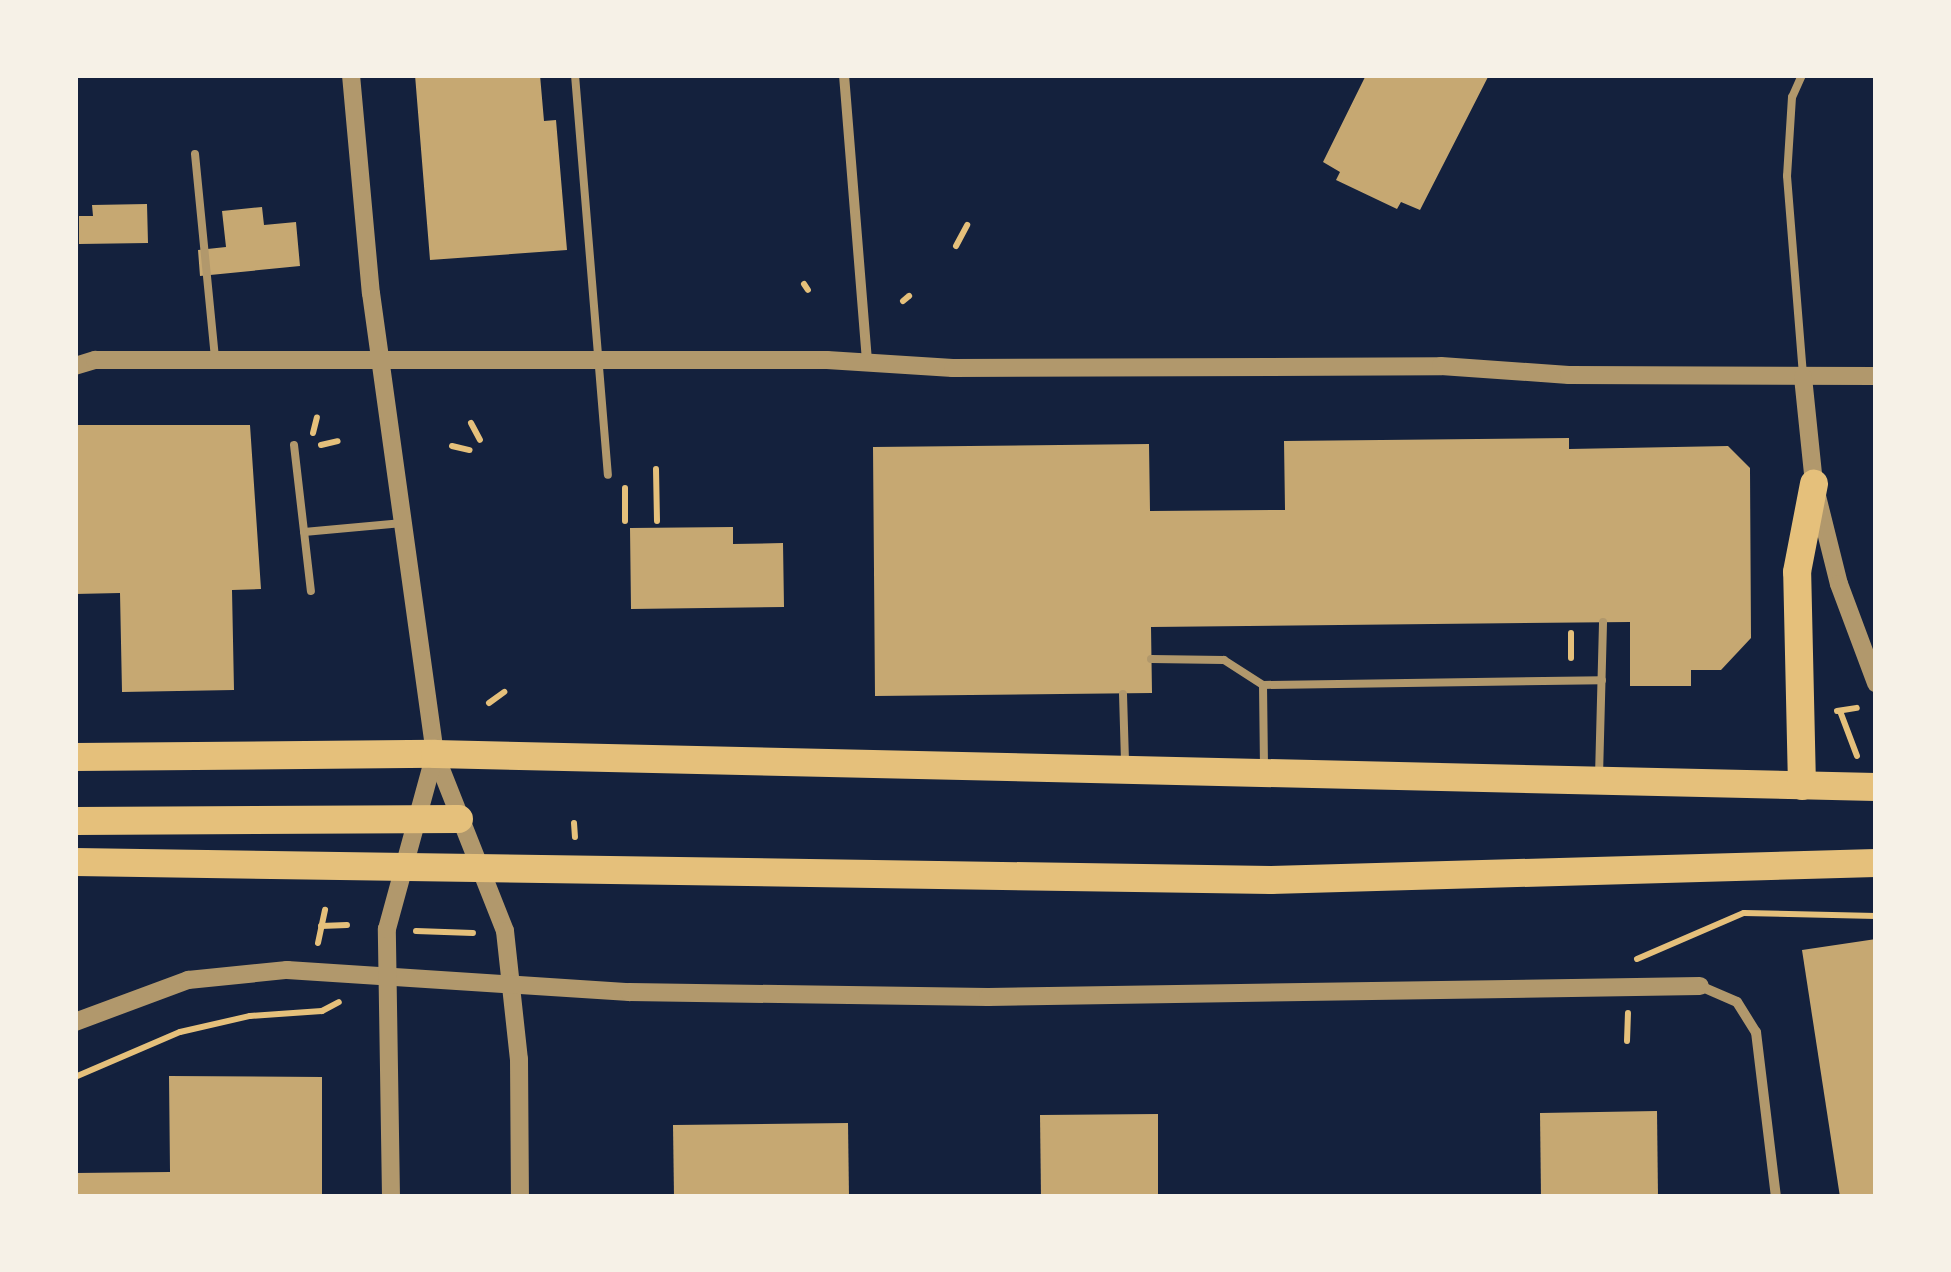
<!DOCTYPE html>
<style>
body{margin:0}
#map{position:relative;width:1951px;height:1272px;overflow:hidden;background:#14213d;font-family:Ubuntu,sans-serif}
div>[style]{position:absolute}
.building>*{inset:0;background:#c6a872}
.path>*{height:6px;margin:-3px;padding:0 3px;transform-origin:3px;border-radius:3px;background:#e5c07b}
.service>*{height:8px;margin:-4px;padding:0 4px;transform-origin:4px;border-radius:4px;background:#b1986c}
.minor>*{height:10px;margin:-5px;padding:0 5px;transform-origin:5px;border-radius:5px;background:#b1986c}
.tertiary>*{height:18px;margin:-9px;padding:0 9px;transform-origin:9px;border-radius:9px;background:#b1986c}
.trunk>*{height:28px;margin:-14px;padding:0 14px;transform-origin:14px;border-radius:14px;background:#e5c07b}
span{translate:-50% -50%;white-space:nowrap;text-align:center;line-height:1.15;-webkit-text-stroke:10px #f6f1e7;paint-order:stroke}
.frame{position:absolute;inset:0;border:78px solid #f6f1e7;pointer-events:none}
</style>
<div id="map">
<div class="building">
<i style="clip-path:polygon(415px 75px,540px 75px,544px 121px,556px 120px,567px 250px,430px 260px)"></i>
<i style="clip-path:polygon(1366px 75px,1489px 75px,1420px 210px,1401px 202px,1397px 209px,1336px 180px,1340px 172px,1323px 162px)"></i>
<i style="clip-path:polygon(147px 204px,148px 243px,79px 244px,79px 216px,93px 216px,92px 205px)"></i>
<i style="clip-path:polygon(262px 207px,264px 225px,296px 222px,300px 266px,200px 276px,198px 250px,226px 247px,222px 211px)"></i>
<i style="clip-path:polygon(75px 425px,250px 425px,261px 589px,232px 590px,234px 690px,122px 692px,120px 593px,75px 594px)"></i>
<i style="clip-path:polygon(1569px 438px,1569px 449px,1728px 446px,1750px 468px,1751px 638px,1721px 670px,1691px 670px,1691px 686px,1630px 686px,1630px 622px,1151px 627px,1152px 693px,875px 696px,873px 447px,1149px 444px,1150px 511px,1285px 510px,1284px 441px)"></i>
<i style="clip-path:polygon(733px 527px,733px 544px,783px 543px,784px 607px,631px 609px,630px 528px)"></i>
<i style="clip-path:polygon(1876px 939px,1876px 1197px,1840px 1197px,1802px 950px)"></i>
<i style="clip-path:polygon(169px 1076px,322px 1077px,322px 1197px,75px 1197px,75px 1173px,170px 1172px)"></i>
<i style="clip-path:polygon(1657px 1111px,1658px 1197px,1541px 1197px,1540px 1113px)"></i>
<i style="clip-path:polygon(1158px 1114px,1158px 1197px,1041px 1197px,1040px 1115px)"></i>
<i style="clip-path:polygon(848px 1123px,849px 1197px,674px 1197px,673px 1125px)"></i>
</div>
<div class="path">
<i style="left:956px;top:246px;width:24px;rotate:-62deg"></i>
<i style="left:804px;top:284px;width:7px;rotate:56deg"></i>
<i style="left:903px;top:301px;width:8px;rotate:-40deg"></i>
<i style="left:471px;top:423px;width:19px;rotate:62deg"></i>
<i style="left:313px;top:433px;width:16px;rotate:-76deg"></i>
<i style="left:321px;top:445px;width:17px;rotate:-13deg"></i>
<i style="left:452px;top:446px;width:18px;rotate:13deg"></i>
<i style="left:656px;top:469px;width:52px;rotate:88.9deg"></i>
<i style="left:625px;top:521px;width:33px;rotate:-90deg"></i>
<i style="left:1571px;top:633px;width:25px;rotate:90deg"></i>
<i style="left:489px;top:703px;width:19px;rotate:-36deg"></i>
<i style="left:1837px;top:711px;width:20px;rotate:-9deg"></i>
<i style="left:1840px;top:711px;width:48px;rotate:69.3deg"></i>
<i style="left:574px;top:823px;width:14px;rotate:86deg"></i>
<i style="left:321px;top:926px;width:26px;rotate:-2deg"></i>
<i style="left:416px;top:931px;width:57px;rotate:2deg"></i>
<i style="left:318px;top:943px;width:34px;rotate:-78deg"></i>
<i style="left:1637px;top:959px;width:116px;rotate:-23.3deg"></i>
<i style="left:1744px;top:913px;width:132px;rotate:1.3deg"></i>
<i style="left:1627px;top:1041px;width:28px;rotate:-88deg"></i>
<i style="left:75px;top:1077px;width:114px;rotate:-23.2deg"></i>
<i style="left:180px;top:1032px;width:72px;rotate:-12.9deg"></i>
<i style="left:250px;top:1016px;width:72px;rotate:-4deg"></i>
<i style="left:322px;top:1011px;width:19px;rotate:-28deg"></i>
</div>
<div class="service">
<i style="left:575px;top:75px;width:401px;rotate:85.3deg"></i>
<i style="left:1802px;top:75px;width:24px;rotate:114deg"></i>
<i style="left:1792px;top:97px;width:79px;rotate:93.6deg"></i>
<i style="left:1787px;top:176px;width:202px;rotate:85.4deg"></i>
<i style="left:195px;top:154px;width:205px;rotate:84.4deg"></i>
<i style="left:294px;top:445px;width:147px;rotate:83.4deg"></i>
<i style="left:304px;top:532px;width:99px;rotate:-5.2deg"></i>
<i style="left:1151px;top:659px;width:73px;rotate:0.8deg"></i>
<i style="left:1224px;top:660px;width:46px;rotate:32.7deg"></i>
<i style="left:1263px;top:685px;width:339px;rotate:-0.8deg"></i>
<i style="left:1263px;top:685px;width:80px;rotate:89.3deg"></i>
<i style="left:1123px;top:694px;width:69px;rotate:88.3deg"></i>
<i style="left:1599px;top:776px;width:154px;rotate:-88.5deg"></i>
</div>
<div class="minor">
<i style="left:844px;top:75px;width:289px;rotate:85.4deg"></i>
<i style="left:1700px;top:986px;width:40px;rotate:23.4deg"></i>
<i style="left:1737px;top:1002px;width:36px;rotate:58deg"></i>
<i style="left:1756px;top:1032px;width:166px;rotate:83.1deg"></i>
</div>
<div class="tertiary">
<i style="left:351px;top:75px;width:219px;rotate:84.8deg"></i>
<i style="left:371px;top:293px;width:465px;rotate:82.1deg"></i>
<i style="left:435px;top:754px;width:190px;rotate:68.4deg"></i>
<i style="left:505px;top:931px;width:129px;rotate:83.8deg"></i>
<i style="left:519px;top:1059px;width:138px;rotate:89.6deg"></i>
<i style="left:75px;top:366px;width:21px;rotate:-17deg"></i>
<i style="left:95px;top:360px;width:732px"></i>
<i style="left:827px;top:360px;width:126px;rotate:3.6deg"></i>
<i style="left:953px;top:368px;width:488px;rotate:-0.2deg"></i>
<i style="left:1441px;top:366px;width:128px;rotate:4deg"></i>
<i style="left:1569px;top:375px;width:307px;rotate:0.2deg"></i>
<i style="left:1803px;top:377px;width:108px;rotate:84.1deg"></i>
<i style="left:1814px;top:484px;width:103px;rotate:76deg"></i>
<i style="left:1839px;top:584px;width:106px;rotate:69.5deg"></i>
<i style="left:75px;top:1022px;width:121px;rotate:-20.4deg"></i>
<i style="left:188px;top:980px;width:100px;rotate:-5.8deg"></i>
<i style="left:287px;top:970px;width:343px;rotate:3.7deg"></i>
<i style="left:629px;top:992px;width:359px;rotate:0.8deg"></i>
<i style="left:988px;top:997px;width:712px;rotate:-0.89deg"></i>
<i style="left:391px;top:1197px;width:268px;rotate:-90.9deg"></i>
<i style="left:387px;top:929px;width:181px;rotate:-74.7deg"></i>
</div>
<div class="trunk">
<i style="left:75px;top:757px;width:360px;rotate:-0.5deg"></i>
<i style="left:435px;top:754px;width:1441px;rotate:1.31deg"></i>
<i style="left:1802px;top:786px;width:214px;rotate:-91.3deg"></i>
<i style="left:1797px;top:572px;width:90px;rotate:-79.1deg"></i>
<i style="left:75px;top:821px;width:384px;rotate:-0.3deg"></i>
<i style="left:75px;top:862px;width:1196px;rotate:0.86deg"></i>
<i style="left:1271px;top:880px;width:605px;rotate:-1.61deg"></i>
</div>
<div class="frame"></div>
</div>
